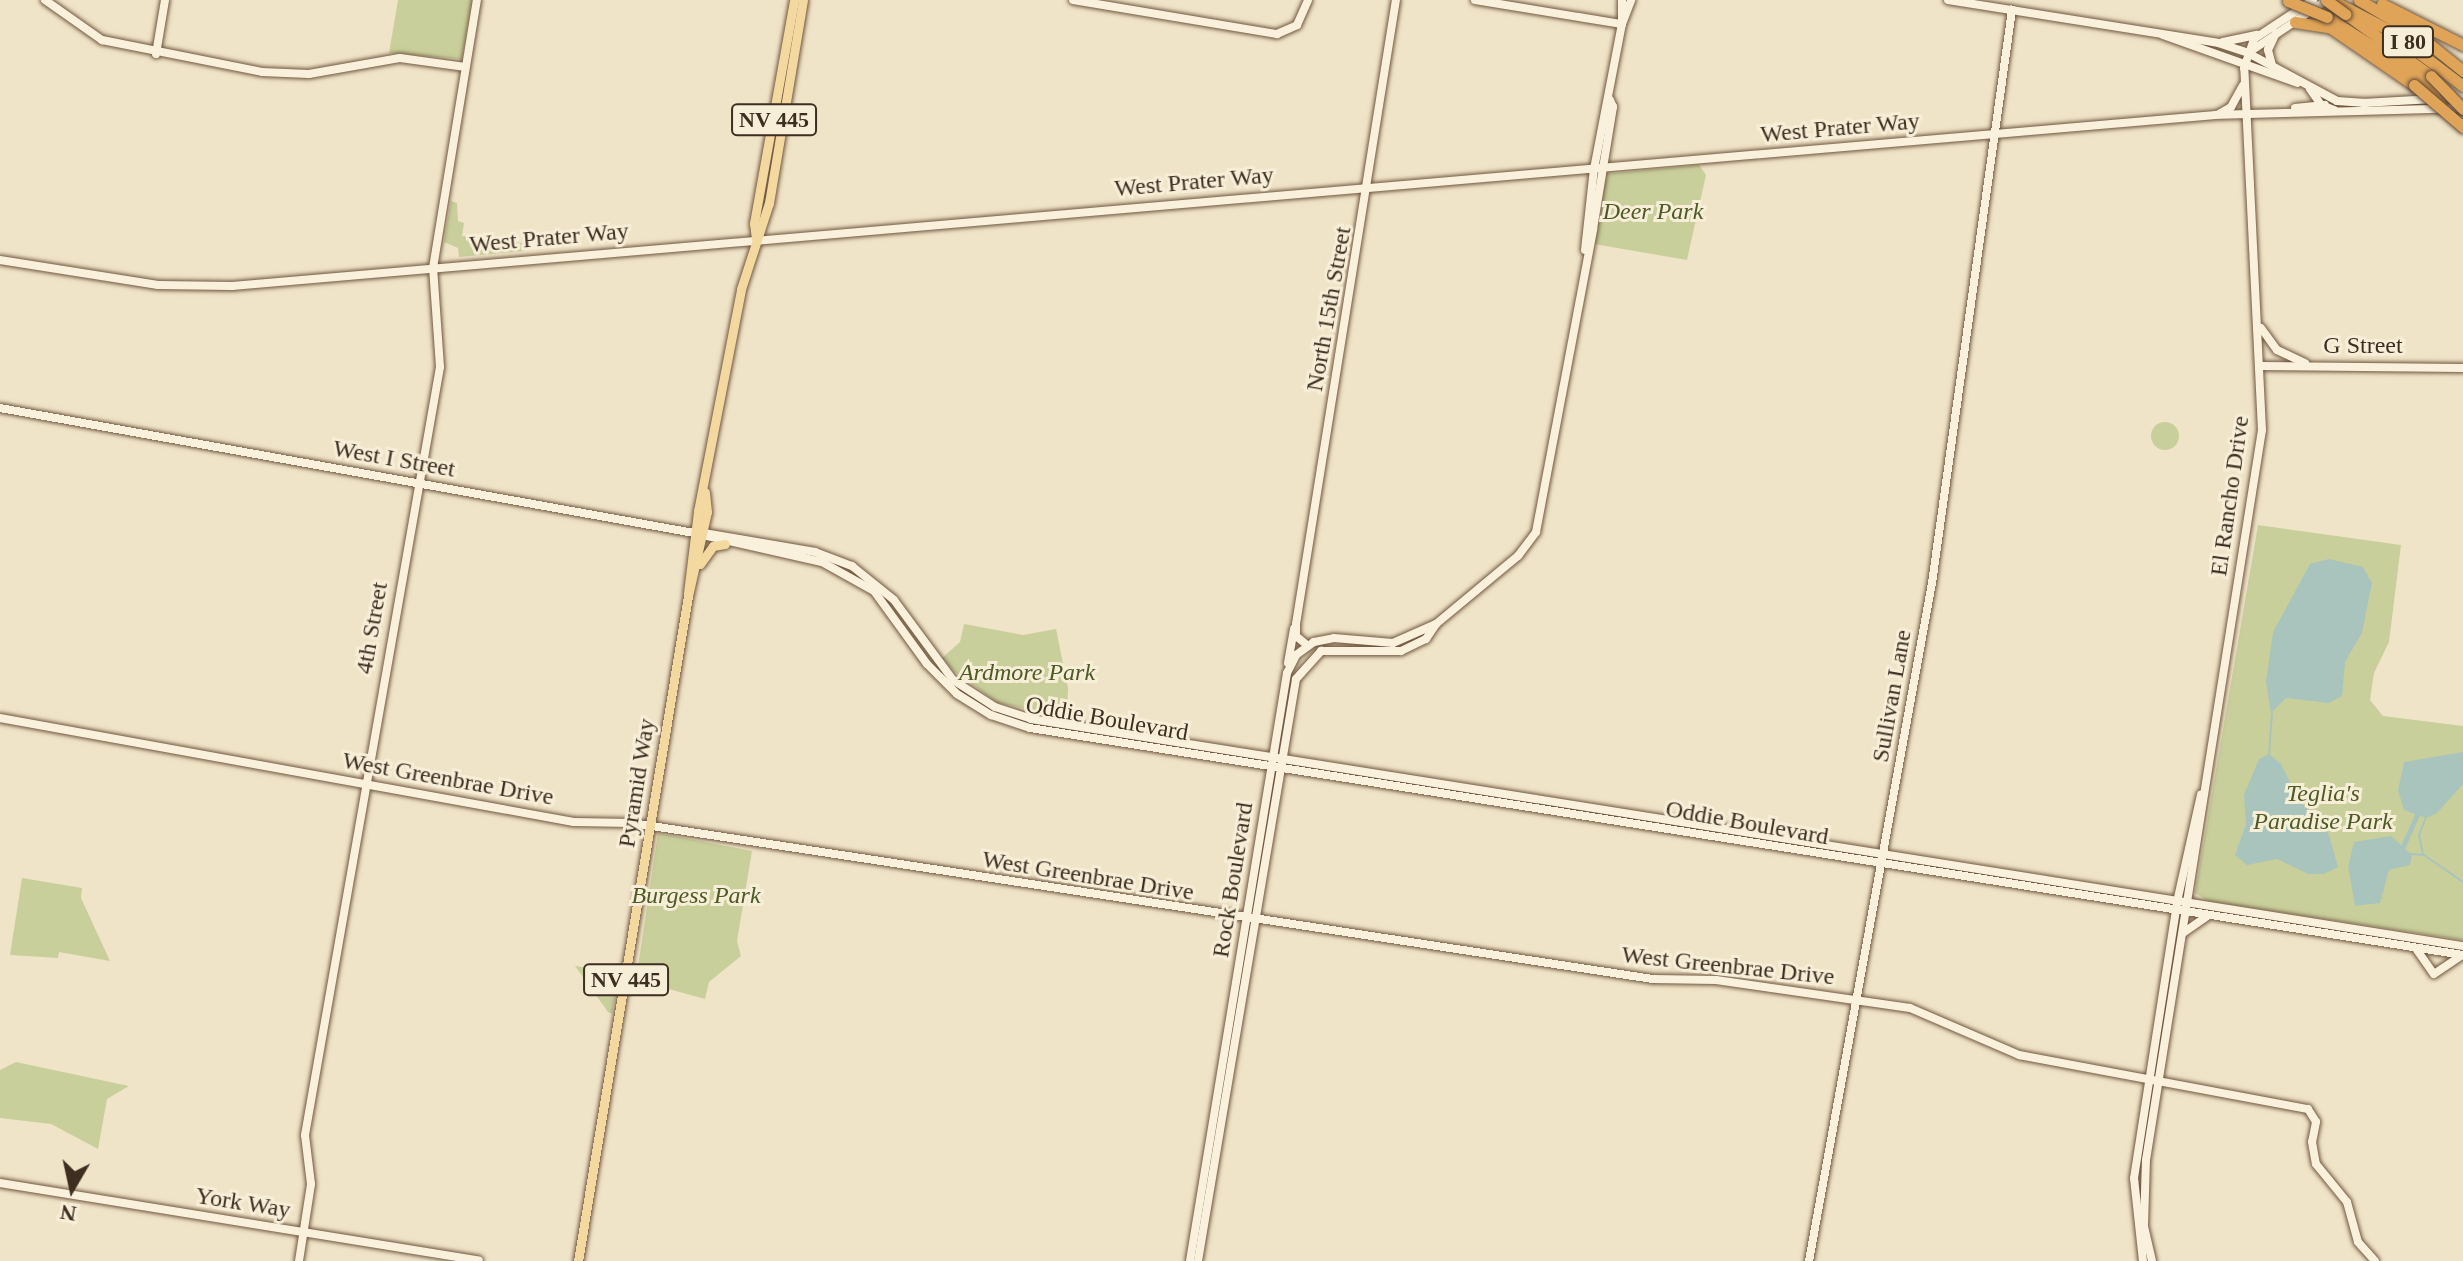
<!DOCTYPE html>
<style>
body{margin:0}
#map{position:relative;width:2463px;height:1261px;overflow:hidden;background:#f0e4c8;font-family:"Times New Roman",serif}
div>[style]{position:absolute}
.green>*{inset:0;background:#c9cf9b}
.round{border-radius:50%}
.water>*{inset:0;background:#a9c4bc}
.stream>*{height:2px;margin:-1px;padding:0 1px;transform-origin:1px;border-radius:1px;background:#a9c4bc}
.canal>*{height:5px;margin:-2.5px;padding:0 2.5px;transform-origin:2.5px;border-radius:2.5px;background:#a9c4bc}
.roads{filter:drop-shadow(0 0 2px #6f573f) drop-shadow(0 0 2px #6f573f)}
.secondary>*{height:8px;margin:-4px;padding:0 4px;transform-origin:4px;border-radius:4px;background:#faf1dc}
.primary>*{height:9px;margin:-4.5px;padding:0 4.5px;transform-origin:4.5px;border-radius:4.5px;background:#f3d9a0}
.highway>*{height:11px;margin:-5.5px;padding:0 5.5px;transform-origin:5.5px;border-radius:5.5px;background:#e0a458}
.bridges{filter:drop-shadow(0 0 2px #5b4430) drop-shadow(0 0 2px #5b4430)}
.highway-bridge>*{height:11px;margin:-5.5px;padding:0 5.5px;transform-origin:5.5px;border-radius:5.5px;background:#e0a458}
span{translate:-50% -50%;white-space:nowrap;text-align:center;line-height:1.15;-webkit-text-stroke:6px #f7eed8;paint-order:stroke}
.shield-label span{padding:2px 6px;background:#f7eed8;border:2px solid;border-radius:6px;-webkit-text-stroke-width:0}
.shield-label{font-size:22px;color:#3d2e20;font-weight:700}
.street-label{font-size:24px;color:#3d2e20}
.park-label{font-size:24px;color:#4d5a26;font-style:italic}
.north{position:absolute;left:32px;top:1149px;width:80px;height:80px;-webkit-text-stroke:6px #f7eed8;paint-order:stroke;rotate:189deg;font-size:22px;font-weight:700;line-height:32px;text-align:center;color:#3d2e20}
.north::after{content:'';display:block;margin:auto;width:28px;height:36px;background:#3d2e20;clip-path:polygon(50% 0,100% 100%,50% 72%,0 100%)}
</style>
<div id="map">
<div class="green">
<i style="clip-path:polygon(398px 0,472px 0,462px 59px,389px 53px)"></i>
<i style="clip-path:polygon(1699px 165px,1706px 175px,1687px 260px,1594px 244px,1607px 174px)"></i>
<i style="clip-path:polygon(451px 201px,457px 203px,458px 221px,464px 223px,462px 236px,523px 243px,524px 251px,459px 257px,458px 248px,444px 242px)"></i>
<i class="round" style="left:2151px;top:422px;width:28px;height:28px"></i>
<i style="clip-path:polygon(2258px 525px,2401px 545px,2389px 642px,2374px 673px,2370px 700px,2383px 716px,2463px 726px,2463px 940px,2208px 901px,2195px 893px)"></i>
<i style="clip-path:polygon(964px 624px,1023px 635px,1056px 629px,1068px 688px,1067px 717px,998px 703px,954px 671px,942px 658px,960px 642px)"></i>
<i style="clip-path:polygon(658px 833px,752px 851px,737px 941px,741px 956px,709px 982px,705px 999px,636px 980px)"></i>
<i style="clip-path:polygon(22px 878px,82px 888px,81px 898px,110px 961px,59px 952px,58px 958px,10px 955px)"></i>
<i style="clip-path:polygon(575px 966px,619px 973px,612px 1014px,608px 1012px)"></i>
<i style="clip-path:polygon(16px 1062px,129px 1086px,107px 1099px,98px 1149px,51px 1124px,0 1118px,0 1070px)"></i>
</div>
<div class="water">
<i style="clip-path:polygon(2329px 559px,2363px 567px,2372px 583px,2362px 633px,2345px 662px,2342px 696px,2329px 703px,2286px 698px,2271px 713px,2266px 682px,2273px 632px,2310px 564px)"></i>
<i style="clip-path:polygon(2463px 752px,2463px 784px,2437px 813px,2426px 818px,2404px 810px,2398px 790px,2404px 762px)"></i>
<i style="clip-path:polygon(2269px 754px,2281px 764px,2299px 800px,2328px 832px,2338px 867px,2324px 874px,2308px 874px,2277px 859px,2247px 865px,2235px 855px,2246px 824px,2244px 795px,2259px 759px)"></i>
<i style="clip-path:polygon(2391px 836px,2412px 855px,2410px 865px,2389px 870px,2380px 903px,2355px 906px,2348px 867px,2354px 842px)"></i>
</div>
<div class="stream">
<i style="left:2269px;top:754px;width:41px;rotate:-85.8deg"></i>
<i style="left:2411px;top:854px;width:13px;rotate:4deg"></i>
<i style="left:2424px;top:855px;width:47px;rotate:34.7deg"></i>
<i style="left:2423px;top:855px;width:20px;rotate:-101deg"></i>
<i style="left:2419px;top:835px;width:18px;rotate:-68deg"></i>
</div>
<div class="canal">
<i style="left:2403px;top:846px;width:34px;rotate:-66deg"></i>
</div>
<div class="roads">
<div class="secondary">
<i style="left:45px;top:0;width:70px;rotate:35.1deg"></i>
<i style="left:102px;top:40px;width:163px;rotate:11.3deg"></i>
<i style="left:262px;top:72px;width:47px;rotate:2.4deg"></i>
<i style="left:309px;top:74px;width:92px;rotate:-10deg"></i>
<i style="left:400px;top:58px;width:66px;rotate:7.9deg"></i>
<i style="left:1073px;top:0;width:207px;rotate:9.5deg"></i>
<i style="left:1277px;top:34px;width:22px;rotate:-24deg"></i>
<i style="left:1297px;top:25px;width:27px;rotate:-66deg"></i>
<i style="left:1475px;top:0;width:149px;rotate:9.3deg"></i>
<i style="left:1948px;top:0;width:273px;rotate:9deg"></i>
<i style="left:2218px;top:43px;width:32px;rotate:18deg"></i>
<i style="left:2248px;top:53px;width:101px;rotate:28.3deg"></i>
<i style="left:2337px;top:101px;width:29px;rotate:4deg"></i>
<i style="left:1622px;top:24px;width:26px;rotate:-69deg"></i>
<i style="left:2163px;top:35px;width:143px;rotate:19.6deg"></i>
<i style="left:2223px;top:42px;width:35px;rotate:-12deg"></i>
<i style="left:2248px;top:53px;width:95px;rotate:-33.9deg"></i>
<i style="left:156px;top:54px;width:55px;rotate:-80.5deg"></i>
<i style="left:2272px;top:65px;width:16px;rotate:-105deg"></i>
<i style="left:2268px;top:50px;width:19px;rotate:-65deg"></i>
<i style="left:2310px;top:89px;width:19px;rotate:55deg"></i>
<i style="left:2321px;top:105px;width:14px;rotate:21deg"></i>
<i style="left:2363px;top:103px;width:70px;rotate:-3.3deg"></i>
<i style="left:2295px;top:108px;width:30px;rotate:-6deg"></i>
<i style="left:2219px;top:114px;width:14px;rotate:-30deg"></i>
<i style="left:2231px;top:107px;width:25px;rotate:-61deg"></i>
<i style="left:1585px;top:250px;width:81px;rotate:-83.7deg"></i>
<i style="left:1594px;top:169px;width:148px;rotate:-79.1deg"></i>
<i style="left:1622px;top:24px;width:24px;rotate:-90deg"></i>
<i style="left:0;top:260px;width:160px;rotate:9deg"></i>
<i style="left:158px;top:285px;width:74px;rotate:0.8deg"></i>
<i style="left:232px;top:286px;width:1991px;rotate:-4.93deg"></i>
<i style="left:2216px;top:115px;width:247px;rotate:-1.6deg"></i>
<i style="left:2261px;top:328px;width:27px;rotate:54deg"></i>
<i style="left:2277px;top:350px;width:31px;rotate:25deg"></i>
<i style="left:2262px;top:366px;width:201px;rotate:0.6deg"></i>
<i style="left:0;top:408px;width:705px;rotate:10.21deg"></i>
<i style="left:694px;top:533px;width:131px;rotate:12.8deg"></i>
<i style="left:822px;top:562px;width:60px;rotate:29.1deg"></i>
<i style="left:874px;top:591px;width:90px;rotate:54deg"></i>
<i style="left:927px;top:664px;width:42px;rotate:45deg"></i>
<i style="left:957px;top:694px;width:40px;rotate:32deg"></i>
<i style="left:991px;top:715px;width:41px;rotate:18.4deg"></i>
<i style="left:1030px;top:728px;width:1451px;rotate:9deg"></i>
<i style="left:698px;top:532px;width:119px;rotate:9.7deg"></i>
<i style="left:815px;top:552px;width:40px;rotate:21deg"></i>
<i style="left:852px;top:566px;width:54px;rotate:39deg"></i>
<i style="left:894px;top:600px;width:99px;rotate:53.6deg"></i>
<i style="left:953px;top:680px;width:50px;rotate:32.7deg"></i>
<i style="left:995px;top:707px;width:38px;rotate:18deg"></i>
<i style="left:1031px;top:719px;width:1450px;rotate:9.01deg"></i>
<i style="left:1307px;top:645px;width:14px;rotate:-141deg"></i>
<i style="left:1296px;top:636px;width:12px;rotate:-90deg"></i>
<i style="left:1296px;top:624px;width:632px;rotate:-80.9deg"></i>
<i style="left:1288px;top:663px;width:35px;rotate:-80deg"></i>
<i style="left:0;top:718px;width:583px;rotate:10.27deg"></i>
<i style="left:574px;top:822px;width:58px;rotate:1deg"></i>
<i style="left:632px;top:823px;width:1033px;rotate:8.69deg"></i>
<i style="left:1653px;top:979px;width:63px;rotate:0.9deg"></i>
<i style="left:1716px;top:980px;width:196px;rotate:8.2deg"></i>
<i style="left:1910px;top:1008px;width:119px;rotate:23.3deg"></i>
<i style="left:2019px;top:1055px;width:294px;rotate:10.6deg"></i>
<i style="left:2308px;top:1109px;width:15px;rotate:58deg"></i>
<i style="left:2316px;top:1122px;width:20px;rotate:101deg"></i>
<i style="left:2312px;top:1142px;width:22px;rotate:80deg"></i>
<i style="left:2316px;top:1164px;width:49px;rotate:50.8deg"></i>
<i style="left:2347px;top:1202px;width:41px;rotate:74.6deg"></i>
<i style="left:2358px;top:1242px;width:25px;rotate:48deg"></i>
<i style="left:2183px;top:933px;width:29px;rotate:-35deg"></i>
<i style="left:2417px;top:950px;width:29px;rotate:55deg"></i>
<i style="left:2434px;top:974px;width:34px;rotate:-34deg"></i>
<i style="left:0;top:1183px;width:485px;rotate:9.2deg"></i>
<i style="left:299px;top:1261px;width:78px;rotate:-81.1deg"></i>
<i style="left:311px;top:1184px;width:49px;rotate:-97deg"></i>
<i style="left:305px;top:1135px;width:780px;rotate:-80.03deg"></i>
<i style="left:440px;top:367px;width:99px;rotate:-94deg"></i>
<i style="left:433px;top:268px;width:272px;rotate:-80.7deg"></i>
<i style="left:1190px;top:1261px;width:596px;rotate:-80.63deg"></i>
<i style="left:1287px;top:673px;width:20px;rotate:-63deg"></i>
<i style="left:1296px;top:655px;width:22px;rotate:-36deg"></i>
<i style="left:1314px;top:642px;width:20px;rotate:-11deg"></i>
<i style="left:1334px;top:638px;width:59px;rotate:4.8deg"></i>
<i style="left:1393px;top:643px;width:47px;rotate:-23.8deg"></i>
<i style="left:1436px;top:624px;width:107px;rotate:-39.7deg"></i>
<i style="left:1518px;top:556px;width:30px;rotate:-53deg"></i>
<i style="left:1536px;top:532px;width:308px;rotate:-79.3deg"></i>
<i style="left:1593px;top:229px;width:124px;rotate:-80.7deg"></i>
<i style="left:1613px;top:107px;width:8px;rotate:-113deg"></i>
<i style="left:1198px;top:1261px;width:590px;rotate:-80.44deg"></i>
<i style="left:1296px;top:679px;width:38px;rotate:-48deg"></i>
<i style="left:1321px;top:651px;width:80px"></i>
<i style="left:1401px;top:651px;width:28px;rotate:-26deg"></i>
<i style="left:1426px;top:639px;width:18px;rotate:-56deg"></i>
<i style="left:1809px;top:1261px;width:689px;rotate:-79.72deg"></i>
<i style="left:1932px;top:583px;width:579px;rotate:-82.05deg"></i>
<i style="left:2143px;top:1261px;width:83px;rotate:-96.2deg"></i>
<i style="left:2134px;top:1178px;width:279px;rotate:-81.1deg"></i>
<i style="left:2177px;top:902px;width:110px;rotate:-77.4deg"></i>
<i style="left:2152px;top:1261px;width:36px;rotate:-103deg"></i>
<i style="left:2144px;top:1226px;width:66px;rotate:-88.3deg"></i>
<i style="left:2146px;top:1160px;width:739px;rotate:-80.97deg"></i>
<i style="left:2262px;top:430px;width:362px;rotate:-92.8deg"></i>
<i style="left:2244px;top:68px;width:31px;rotate:-71deg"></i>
<i style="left:2254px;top:39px;width:71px;rotate:-33.5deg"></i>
</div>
<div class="primary">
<i style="left:756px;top:239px;width:16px;rotate:-97deg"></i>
<i style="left:754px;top:223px;width:227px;rotate:-79.8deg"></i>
<i style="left:700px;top:564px;width:22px;rotate:-54deg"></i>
<i style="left:713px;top:546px;width:12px;rotate:-9deg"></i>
<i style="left:688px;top:593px;width:83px;rotate:-83deg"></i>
<i style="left:698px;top:511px;width:226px;rotate:-79deg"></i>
<i style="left:741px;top:289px;width:90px;rotate:-72deg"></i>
<i style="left:769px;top:203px;width:206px;rotate:-80.5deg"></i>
<i style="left:578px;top:1261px;width:674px;rotate:-80.61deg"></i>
<i style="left:688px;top:596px;width:86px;rotate:-77.3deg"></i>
<i style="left:707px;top:512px;width:20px;rotate:-96deg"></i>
</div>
<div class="highway">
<i style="left:2331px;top:0;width:65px;rotate:27.3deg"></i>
<i style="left:2389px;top:30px;width:93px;rotate:37.1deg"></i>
<i style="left:2359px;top:0;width:67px;rotate:30.4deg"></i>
<i style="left:2417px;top:34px;width:59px;rotate:38.8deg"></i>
<i style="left:2382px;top:4px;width:91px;rotate:26.8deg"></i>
<i style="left:2346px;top:14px;width:105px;rotate:36.1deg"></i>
<i style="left:2327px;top:17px;width:111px;rotate:32.8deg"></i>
<i style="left:2420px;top:77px;width:36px;rotate:53deg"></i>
<i style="left:2295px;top:22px;width:36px;rotate:9deg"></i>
<i style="left:2331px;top:28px;width:101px;rotate:34.5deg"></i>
</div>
</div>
<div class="bridges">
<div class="highway-bridge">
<i style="left:2326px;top:0;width:24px;rotate:36deg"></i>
<i style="left:2288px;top:1px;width:42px;rotate:22.3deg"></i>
<i style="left:2431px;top:76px;width:46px;rotate:45.9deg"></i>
<i style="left:2414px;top:85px;width:65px;rotate:40.6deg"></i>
</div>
</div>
<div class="shield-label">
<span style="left:2408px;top:42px">I 80</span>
<span style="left:774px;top:120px">NV 445</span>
<span style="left:626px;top:980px">NV 445</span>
</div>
<div class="street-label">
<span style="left:1840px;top:128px;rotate:-5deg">West Prater Way</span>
<span style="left:1194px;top:182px;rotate:-5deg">West Prater Way</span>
<span style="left:549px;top:238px;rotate:-5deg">West Prater Way</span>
<span style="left:1329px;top:309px;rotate:-80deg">North 15th Street</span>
<span style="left:2363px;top:346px">G Street</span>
<span style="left:394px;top:459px;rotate:10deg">West I Street</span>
<span style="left:2230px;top:496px;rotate:-82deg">El Rancho Drive</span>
<span style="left:372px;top:628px;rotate:-80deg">4th Street</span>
<span style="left:1892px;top:696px;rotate:-80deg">Sullivan Lane</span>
<span style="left:1107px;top:719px;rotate:10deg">Oddie Boulevard</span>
<span style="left:448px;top:779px;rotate:10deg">West Greenbrae Drive</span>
<span style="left:637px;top:783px;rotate:-81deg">Pyramid Way</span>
<span style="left:1747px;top:823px;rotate:10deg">Oddie Boulevard</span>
<span style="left:1088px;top:876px;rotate:9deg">West Greenbrae Drive</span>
<span style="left:1233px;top:880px;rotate:-81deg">Rock Boulevard</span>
<span style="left:1728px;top:966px;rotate:6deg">West Greenbrae Drive</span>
<span style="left:243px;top:1203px;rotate:9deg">York Way</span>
</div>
<div class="park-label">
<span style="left:1653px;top:212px">Deer Park</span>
<span style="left:1027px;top:673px">Ardmore Park</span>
<span style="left:2323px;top:808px">Teglia's<br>Paradise Park</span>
<span style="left:696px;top:896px">Burgess Park</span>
</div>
<div class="north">N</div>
</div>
